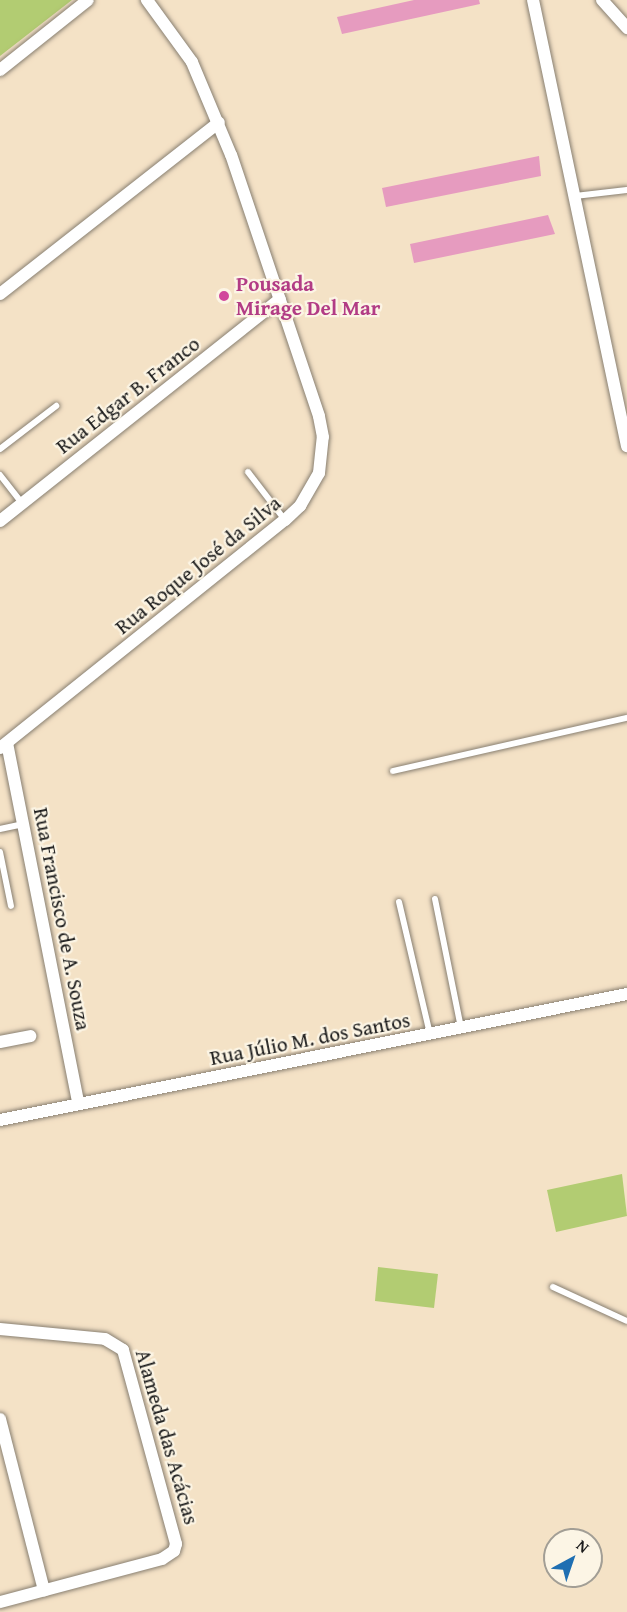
<!DOCTYPE html>
<meta charset="utf-8">
<style>
body{margin:0}
#map{position:relative;width:627px;height:1612px;overflow:hidden;background:#f4e2c6;font-family:"Gentium Book Plus",serif}
div>[style]{position:absolute}
.green>*{inset:0;background:#b2cc72}
.building>*{inset:0;background:#e69bbf}
.roads{filter:drop-shadow(0 0 2px #887f71) drop-shadow(0 0 2px #887f71)}
.lane>*{height:6px;margin:-3px;padding:0 3px;transform-origin:3px;border-radius:3px;background:#fff}
.street>*{height:12px;margin:-6px;padding:0 6px;transform-origin:6px;border-radius:6px;background:#fff}
.dots>*{width:16px;height:16px;translate:-50% -50%;box-sizing:border-box;border:3px solid #fcf5e5;border-radius:50%}
span{translate:-50% -50%;white-space:nowrap;text-align:center;line-height:1.15;-webkit-text-stroke:4.5px #fcf5e5;paint-order:stroke}
.hotel-label{font-size:21px;color:#b23c85;font-weight:700}
.left{translate:0 -50%;text-align:left}
.street-label{font-size:21px;color:#1c1c1c}
.north{position:absolute;left:543px;top:1528px;width:60px;height:60px;box-sizing:border-box;background:#fcf5e5;border:2px solid #a29e95;border-radius:50%;rotate:40deg;font-size:16px;font-weight:700;line-height:24px;text-align:center;color:#1c1c1c}
.north::after{content:'';display:block;margin:auto;width:21px;height:27px;background:#1f6fb2;clip-path:polygon(50% 0,100% 100%,50% 72%,0 100%)}
</style>
<div id="map">
<div class="green">
<i style="clip-path:polygon(0 0,72px 0,0 56px)"></i>
<i style="clip-path:polygon(622px 1174px,627px 1216px,556px 1232px,547px 1190px)"></i>
<i style="clip-path:polygon(378px 1267px,438px 1274px,434px 1308px,375px 1301px)"></i>
</div>
<div class="building">
<i style="clip-path:polygon(414px 0,479px 0,480px 4px,342px 34px,337px 17px)"></i>
<i style="clip-path:polygon(539px 156px,541px 176px,386px 207px,382px 188px)"></i>
<i style="clip-path:polygon(548px 215px,555px 234px,414px 263px,410px 244px)"></i>
</div>
<div class="roads">
<div class="lane">
<i style="left:575px;top:196px;width:52px;rotate:-6.6deg"></i>
<i style="left:0;top:449px;width:71px;rotate:-37.5deg"></i>
<i style="left:248px;top:472px;width:61px;rotate:52.4deg"></i>
<i style="left:0;top:475px;width:36px;rotate:52deg"></i>
<i style="left:393px;top:771px;width:240px;rotate:-12.8deg"></i>
<i style="left:0;top:829px;width:24px;rotate:-12deg"></i>
<i style="left:0;top:852px;width:55px;rotate:78.5deg"></i>
<i style="left:435px;top:899px;width:132px;rotate:78.6deg"></i>
<i style="left:399px;top:902px;width:136px;rotate:76.8deg"></i>
<i style="left:553px;top:1287px;width:81px;rotate:24.7deg"></i>
</div>
<div class="street">
<i style="left:533px;top:0;width:456px;rotate:78.1deg"></i>
<i style="left:602px;top:0;width:38px;rotate:48deg"></i>
<i style="left:0;top:70px;width:112px;rotate:-38.5deg"></i>
<i style="left:0;top:294px;width:278px;rotate:-38.1deg"></i>
<i style="left:0;top:521px;width:357px;rotate:-38.4deg"></i>
<i style="left:7px;top:743px;width:367px;rotate:78.8deg"></i>
<i style="left:0;top:748px;width:365px;rotate:-38.7deg"></i>
<i style="left:285px;top:520px;width:21px;rotate:-43deg"></i>
<i style="left:300px;top:506px;width:38px;rotate:-60deg"></i>
<i style="left:319px;top:473px;width:36px;rotate:-84deg"></i>
<i style="left:323px;top:437px;width:21px;rotate:-101deg"></i>
<i style="left:319px;top:416px;width:275px;rotate:-108.6deg"></i>
<i style="left:231px;top:155px;width:101px;rotate:-112.8deg"></i>
<i style="left:192px;top:62px;width:77px;rotate:-126deg"></i>
<i style="left:0;top:1042px;width:31px;rotate:-11deg"></i>
<i style="left:0;top:1120px;width:640px;rotate:-11.36deg"></i>
<i style="left:0;top:1329px;width:105px;rotate:5.4deg"></i>
<i style="left:105px;top:1339px;width:21px;rotate:31deg"></i>
<i style="left:123px;top:1350px;width:201px;rotate:74.7deg"></i>
<i style="left:176px;top:1544px;width:7px;rotate:106deg"></i>
<i style="left:174px;top:1551px;width:14px;rotate:146deg"></i>
<i style="left:162px;top:1559px;width:168px;rotate:165.1deg"></i>
<i style="left:0;top:1419px;width:177px;rotate:75.6deg"></i>
</div>
</div>
<div class="dots">
<i style="left:224px;top:296px;background:#d1479c"></i>
</div>
<div class="hotel-label">
<span class="left" style="left:236px;top:296px">Pousada<br>Mirage Del Mar</span>
</div>
<div class="street-label">
<span style="left:128px;top:395px;rotate:-38deg">Rua Edgar B. Franco</span>
<span style="left:198px;top:565px;rotate:-39deg">Rua Roque José da Silva</span>
<span style="left:62px;top:919px;rotate:79deg">Rua Francisco de A. Souza</span>
<span style="left:310px;top:1039px;rotate:-11deg">Rua Júlio M. dos Santos</span>
<span style="left:167px;top:1437px;rotate:74deg">Alameda das Acácias</span>
</div>
<div class="north">N</div>
</div>
